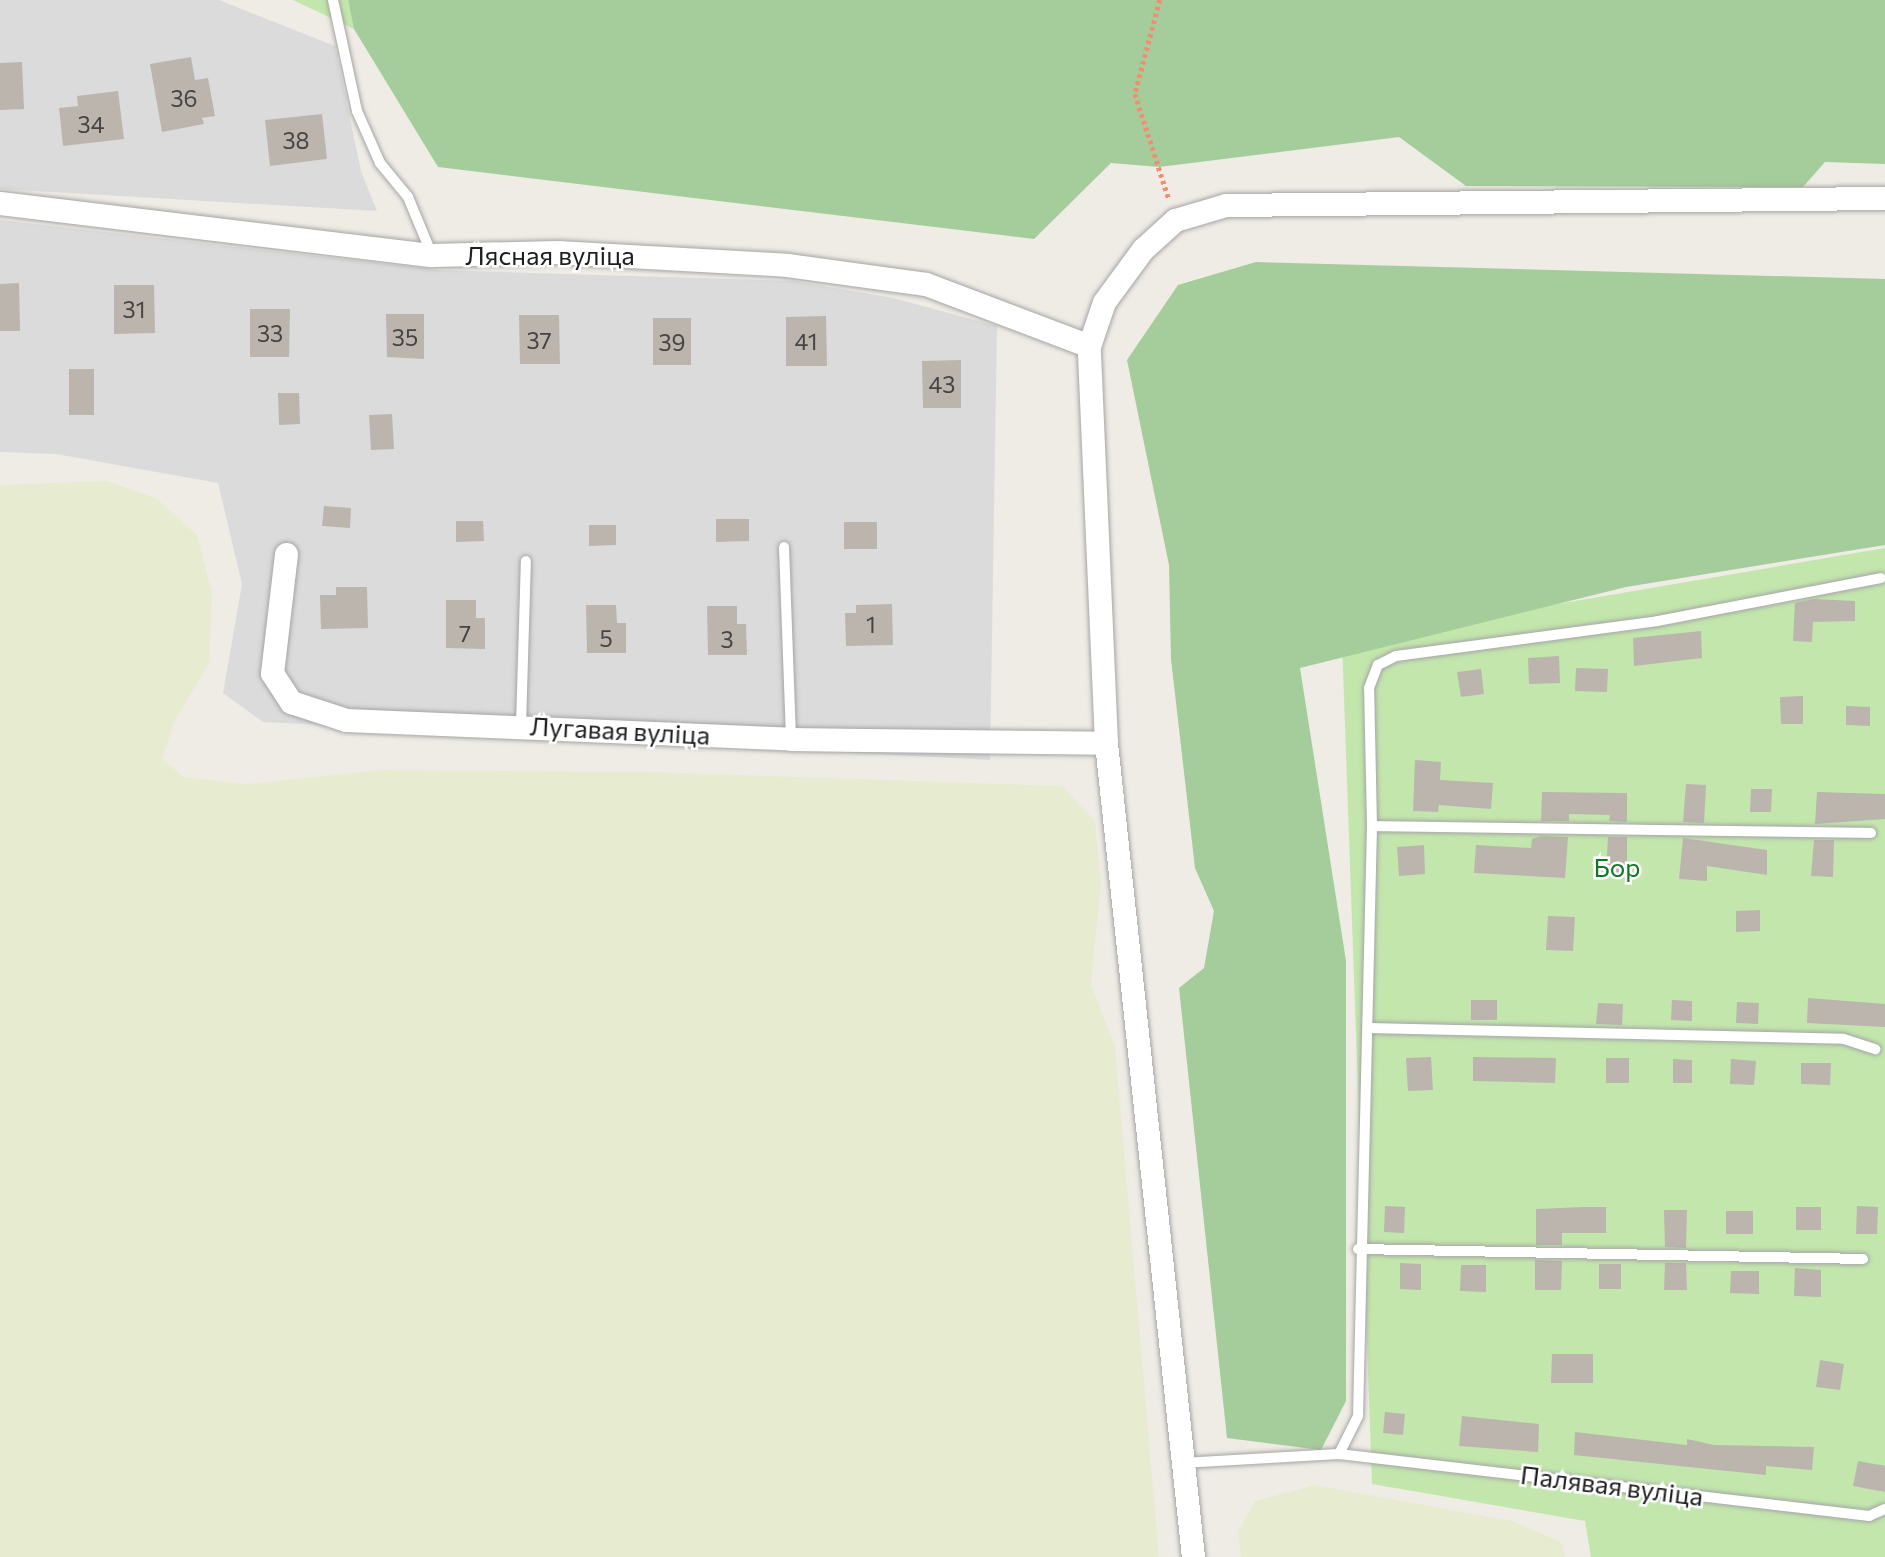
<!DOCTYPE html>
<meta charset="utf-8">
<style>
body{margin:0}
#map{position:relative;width:1885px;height:1557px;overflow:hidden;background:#efece5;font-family:Commissioner,sans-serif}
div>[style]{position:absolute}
.residential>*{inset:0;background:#dcdbdb}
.farmland>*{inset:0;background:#e7ecd1}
.grass>*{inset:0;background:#c3e6ad}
.forest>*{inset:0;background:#a5cc9b}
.building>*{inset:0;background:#bbb5ae}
.path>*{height:4.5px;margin-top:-2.25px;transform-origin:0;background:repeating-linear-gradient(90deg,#f28d72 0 3.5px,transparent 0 7px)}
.roads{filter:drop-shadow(0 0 2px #a5a5a5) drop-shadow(0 0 2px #a5a5a5)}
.lane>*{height:10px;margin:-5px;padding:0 5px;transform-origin:5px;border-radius:5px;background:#fff}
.street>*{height:23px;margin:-11.5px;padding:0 11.5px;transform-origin:11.5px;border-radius:11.5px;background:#fff}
span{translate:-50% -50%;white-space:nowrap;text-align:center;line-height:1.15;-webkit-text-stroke:5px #fff;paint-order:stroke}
.number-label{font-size:23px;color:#454442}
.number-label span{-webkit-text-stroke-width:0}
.street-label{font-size:26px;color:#1e1e1e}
.park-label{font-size:26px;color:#117725}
</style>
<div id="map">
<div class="residential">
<i style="clip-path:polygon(0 0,219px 0,335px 46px,361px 171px,377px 211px,0 189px)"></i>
<i style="clip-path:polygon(0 220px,439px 270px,795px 281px,893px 298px,997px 326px,990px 760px,263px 722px,223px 693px,242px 584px,218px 483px,56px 454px,0 452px)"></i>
</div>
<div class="farmland">
<i style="clip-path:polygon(106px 481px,156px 498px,197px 535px,212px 593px,209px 664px,175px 720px,162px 759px,184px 777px,247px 784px,381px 770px,653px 772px,1062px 786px,1095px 821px,1101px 883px,1091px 985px,1115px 1046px,1159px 1557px,0 1557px,0 485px)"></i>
<i style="clip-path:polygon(1315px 1485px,1512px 1521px,1561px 1542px,1565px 1557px,1241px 1557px,1238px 1532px,1255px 1501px)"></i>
</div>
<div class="grass">
<i style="clip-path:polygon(293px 0,348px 0,354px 29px)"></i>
<i style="clip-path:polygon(1885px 548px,1885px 1557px,1591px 1557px,1585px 1521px,1372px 1484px,1342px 641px)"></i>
</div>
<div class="forest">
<i style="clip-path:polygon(348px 0,1885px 0,1885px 164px,1825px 162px,1803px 187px,1466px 186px,1399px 137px,1159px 167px,1111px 163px,1034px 239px,438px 167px,354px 29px)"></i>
<i style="clip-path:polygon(1256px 262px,1885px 279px,1885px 545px,1626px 587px,1300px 668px,1346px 961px,1346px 1401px,1321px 1450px,1227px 1438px,1179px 988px,1204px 968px,1214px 911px,1195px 868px,1171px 659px,1169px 565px,1127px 360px,1178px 285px)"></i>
</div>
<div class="building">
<i style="clip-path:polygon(191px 57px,195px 80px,208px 78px,215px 116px,202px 118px,204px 124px,162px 132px,150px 64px)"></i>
<i style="clip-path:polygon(22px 62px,24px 109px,0 110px,0 63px)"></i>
<i style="clip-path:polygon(118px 91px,124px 139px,63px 146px,59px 108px,78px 106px,77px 96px)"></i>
<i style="clip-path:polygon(322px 114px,327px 159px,270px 166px,265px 120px)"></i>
<i style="clip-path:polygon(19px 283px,20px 331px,0 331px,0 284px)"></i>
<i style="clip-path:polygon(114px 285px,154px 285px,155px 333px,114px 334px)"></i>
<i style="clip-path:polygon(250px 309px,290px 309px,289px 357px,250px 357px)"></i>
<i style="clip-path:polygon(386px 314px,424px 314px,424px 359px,387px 357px)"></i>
<i style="clip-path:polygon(519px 315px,559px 315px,560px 364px,520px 364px)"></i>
<i style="clip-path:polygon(826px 316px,827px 366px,786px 366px,786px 317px)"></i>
<i style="clip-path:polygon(653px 318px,691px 318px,691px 365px,653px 365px)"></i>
<i style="clip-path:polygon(961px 360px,961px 408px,923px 408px,922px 361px)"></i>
<i style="clip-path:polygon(69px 369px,94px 369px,94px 415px,69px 415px)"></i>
<i style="clip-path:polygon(278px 393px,299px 393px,300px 424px,279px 425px)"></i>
<i style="clip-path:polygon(392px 414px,394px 449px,371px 450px,369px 415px)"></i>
<i style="clip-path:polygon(324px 506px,351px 508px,350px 528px,322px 526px)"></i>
<i style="clip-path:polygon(716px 519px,749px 519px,749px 541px,716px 542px)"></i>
<i style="clip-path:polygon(456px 521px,483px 521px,484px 541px,456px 542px)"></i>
<i style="clip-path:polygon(844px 522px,877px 522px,877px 549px,844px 549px)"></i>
<i style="clip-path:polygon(589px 525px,616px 525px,616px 545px,589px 546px)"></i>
<i style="clip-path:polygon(336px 587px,367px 587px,368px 628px,321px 629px,320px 595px,336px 595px)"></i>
<i style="clip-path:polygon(1814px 599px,1855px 601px,1855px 621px,1813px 622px,1812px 642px,1793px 641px,1795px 603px)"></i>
<i style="clip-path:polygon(446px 600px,476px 600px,476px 618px,485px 618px,485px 649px,446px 648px)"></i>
<i style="clip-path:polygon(892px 604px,893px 645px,846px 646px,845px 613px,856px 613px,856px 605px)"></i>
<i style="clip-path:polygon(586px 605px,616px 605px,617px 623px,626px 623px,626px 653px,587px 653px)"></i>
<i style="clip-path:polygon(707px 606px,737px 606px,737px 624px,746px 624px,747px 655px,708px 655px)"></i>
<i style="clip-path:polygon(1701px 631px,1702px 658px,1634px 666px,1633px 638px)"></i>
<i style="clip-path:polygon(1559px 656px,1560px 683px,1529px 684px,1528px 658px)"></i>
<i style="clip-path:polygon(1576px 668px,1608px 669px,1607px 692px,1575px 691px)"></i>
<i style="clip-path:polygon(1481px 669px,1484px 694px,1461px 697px,1457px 672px)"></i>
<i style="clip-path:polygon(1803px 696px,1803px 724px,1781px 724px,1780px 697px)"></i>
<i style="clip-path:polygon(1846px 706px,1870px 707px,1870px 726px,1846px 725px)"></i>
<i style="clip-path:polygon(1415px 760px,1441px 762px,1440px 780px,1493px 783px,1491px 809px,1439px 805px,1438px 812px,1413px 811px)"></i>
<i style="clip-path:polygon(1686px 784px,1706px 785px,1704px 823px,1683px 822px)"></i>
<i style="clip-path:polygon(1751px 789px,1772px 789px,1771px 812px,1750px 812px)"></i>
<i style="clip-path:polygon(1542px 792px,1627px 793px,1627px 822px,1609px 821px,1610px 815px,1569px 814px,1569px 821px,1541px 821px)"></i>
<i style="clip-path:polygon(1817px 792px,1885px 794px,1885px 819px,1815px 824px)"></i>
<i style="clip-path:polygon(1541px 836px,1568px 837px,1565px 878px,1474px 873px,1476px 845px,1531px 848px,1532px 839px)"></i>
<i style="clip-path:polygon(1608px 837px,1627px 837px,1627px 876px,1606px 875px)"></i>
<i style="clip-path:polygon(1683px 838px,1767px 850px,1767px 875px,1707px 866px,1707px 881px,1679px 879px)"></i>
<i style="clip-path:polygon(1814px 840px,1834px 840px,1833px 877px,1811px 876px)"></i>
<i style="clip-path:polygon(1424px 845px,1425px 874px,1399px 876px,1397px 847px)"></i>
<i style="clip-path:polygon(1760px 910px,1760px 931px,1736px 932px,1736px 911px)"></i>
<i style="clip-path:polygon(1548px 916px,1575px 917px,1573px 951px,1546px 950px)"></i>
<i style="clip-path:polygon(1808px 998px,1885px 1004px,1885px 1027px,1807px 1023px)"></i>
<i style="clip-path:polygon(1471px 1000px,1497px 1000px,1497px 1020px,1471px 1020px)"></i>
<i style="clip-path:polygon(1672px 1000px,1692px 1001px,1692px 1021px,1671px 1020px)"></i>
<i style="clip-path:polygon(1737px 1002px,1759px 1003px,1758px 1024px,1736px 1023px)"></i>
<i style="clip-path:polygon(1598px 1003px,1623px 1004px,1622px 1025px,1596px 1024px)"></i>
<i style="clip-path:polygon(1431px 1057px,1433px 1090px,1408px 1091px,1406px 1058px)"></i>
<i style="clip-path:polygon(1473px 1057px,1556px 1058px,1555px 1083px,1473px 1081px)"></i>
<i style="clip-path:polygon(1606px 1058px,1629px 1058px,1629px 1083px,1606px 1083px)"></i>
<i style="clip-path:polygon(1673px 1059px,1692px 1060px,1692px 1083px,1673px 1083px)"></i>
<i style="clip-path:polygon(1731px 1059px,1756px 1061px,1754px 1085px,1730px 1084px)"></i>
<i style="clip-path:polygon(1801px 1063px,1831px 1063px,1830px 1085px,1801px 1084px)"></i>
<i style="clip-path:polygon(1385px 1206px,1405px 1207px,1404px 1233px,1384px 1232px)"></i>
<i style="clip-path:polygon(1857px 1206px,1878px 1207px,1877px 1234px,1856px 1234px)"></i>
<i style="clip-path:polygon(1584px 1207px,1606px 1207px,1606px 1233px,1562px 1233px,1562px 1245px,1536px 1245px,1536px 1209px)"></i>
<i style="clip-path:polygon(1796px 1207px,1821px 1207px,1821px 1230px,1796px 1230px)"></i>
<i style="clip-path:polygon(1664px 1210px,1687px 1210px,1686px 1248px,1665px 1247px)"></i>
<i style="clip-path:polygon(1726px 1211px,1753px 1211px,1753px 1234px,1726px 1234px)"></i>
<i style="clip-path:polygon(1535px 1260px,1562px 1261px,1561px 1290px,1535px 1290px)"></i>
<i style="clip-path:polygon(1400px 1263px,1421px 1264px,1421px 1290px,1400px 1289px)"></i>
<i style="clip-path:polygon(1665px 1263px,1686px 1263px,1687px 1290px,1664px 1290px)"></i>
<i style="clip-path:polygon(1599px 1264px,1621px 1264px,1621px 1289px,1599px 1289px)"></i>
<i style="clip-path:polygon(1461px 1265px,1486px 1265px,1486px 1292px,1460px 1291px)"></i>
<i style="clip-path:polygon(1795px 1268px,1821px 1270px,1821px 1297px,1794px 1296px)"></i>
<i style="clip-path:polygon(1731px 1271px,1759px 1271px,1759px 1294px,1730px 1293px)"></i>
<i style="clip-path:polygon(1552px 1354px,1593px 1354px,1593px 1383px,1551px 1383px)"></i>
<i style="clip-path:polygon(1820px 1360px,1844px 1364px,1840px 1390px,1816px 1387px)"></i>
<i style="clip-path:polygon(1385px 1412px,1405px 1414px,1403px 1435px,1383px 1433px)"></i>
<i style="clip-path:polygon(1462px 1416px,1539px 1424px,1538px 1452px,1459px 1446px)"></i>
<i style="clip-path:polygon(1575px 1432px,1687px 1445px,1687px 1439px,1714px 1445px,1814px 1447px,1812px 1470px,1766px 1466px,1766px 1475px,1574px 1455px)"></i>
<i style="clip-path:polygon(1858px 1461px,1885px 1466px,1885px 1492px,1853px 1486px)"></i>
</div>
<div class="path">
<i style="left:1160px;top:0;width:97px;rotate:104.9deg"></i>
<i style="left:1135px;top:94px;width:110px;rotate:72.1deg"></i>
</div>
<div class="roads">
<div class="lane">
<i style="left:333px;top:0;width:114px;rotate:77.8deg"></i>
<i style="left:357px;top:111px;width:57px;rotate:66.1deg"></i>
<i style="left:380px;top:163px;width:44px;rotate:50.5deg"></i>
<i style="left:408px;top:197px;width:63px;rotate:67.5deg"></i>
<i style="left:784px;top:547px;width:192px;rotate:87.9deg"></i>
<i style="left:521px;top:726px;width:165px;rotate:-88.3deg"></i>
<i style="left:1372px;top:826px;width:499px;rotate:0.8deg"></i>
<i style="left:1368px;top:1028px;width:476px;rotate:1.3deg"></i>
<i style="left:1844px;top:1039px;width:33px;rotate:18deg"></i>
<i style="left:1358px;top:1249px;width:505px;rotate:1.13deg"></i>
<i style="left:1339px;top:1454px;width:534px;rotate:6.67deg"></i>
<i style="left:1869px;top:1516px;width:17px;rotate:-24deg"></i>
<i style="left:1182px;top:1463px;width:157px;rotate:-3.3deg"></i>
<i style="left:1339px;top:1454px;width:42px;rotate:-63.4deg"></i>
<i style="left:1358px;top:1416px;width:590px;rotate:-88.64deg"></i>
<i style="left:1372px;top:826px;width:138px;rotate:-91.2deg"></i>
<i style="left:1369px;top:688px;width:25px;rotate:-69deg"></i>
<i style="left:1378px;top:665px;width:20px;rotate:-27deg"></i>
<i style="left:1396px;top:656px;width:264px;rotate:-7.6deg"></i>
<i style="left:1658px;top:621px;width:227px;rotate:-10.9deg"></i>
</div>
<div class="street">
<i style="left:0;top:203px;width:435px;rotate:6.9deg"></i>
<i style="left:432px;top:255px;width:125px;rotate:-1.4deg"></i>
<i style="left:557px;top:252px;width:230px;rotate:3.2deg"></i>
<i style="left:787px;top:265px;width:140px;rotate:7.8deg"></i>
<i style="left:926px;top:284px;width:174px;rotate:20.8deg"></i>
<i style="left:286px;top:554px;width:120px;rotate:96.7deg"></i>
<i style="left:272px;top:673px;width:35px;rotate:57deg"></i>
<i style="left:291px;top:702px;width:58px;rotate:18.1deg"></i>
<i style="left:346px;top:720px;width:445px;rotate:2.4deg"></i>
<i style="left:791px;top:739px;width:315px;rotate:0.7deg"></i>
<i style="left:1193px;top:1557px;width:819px;rotate:-96.1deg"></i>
<i style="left:1106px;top:743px;width:397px;rotate:-92.5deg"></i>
<i style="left:1089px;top:346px;width:46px;rotate:-71.2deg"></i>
<i style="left:1104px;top:302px;width:66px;rotate:-53.7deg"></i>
<i style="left:1143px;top:249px;width:43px;rotate:-42.2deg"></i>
<i style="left:1175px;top:220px;width:53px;rotate:-16.4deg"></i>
<i style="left:1226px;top:205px;width:659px;rotate:-0.61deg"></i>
</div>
</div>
<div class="number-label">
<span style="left:184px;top:98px">36</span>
<span style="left:91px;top:124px">34</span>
<span style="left:296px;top:140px">38</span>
<span style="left:134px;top:309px">31</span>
<span style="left:270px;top:333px">33</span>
<span style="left:405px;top:337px">35</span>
<span style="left:539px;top:340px">37</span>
<span style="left:806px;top:341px">41</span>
<span style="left:672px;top:342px">39</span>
<span style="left:942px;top:384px">43</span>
<span style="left:871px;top:624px">1</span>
<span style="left:465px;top:633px">7</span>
<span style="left:606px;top:638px">5</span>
<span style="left:727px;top:639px">3</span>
</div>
<div class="street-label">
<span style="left:550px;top:255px">Лясная вуліца</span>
<span style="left:620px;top:730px;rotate:3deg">Лугавая вуліца</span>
<span style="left:1612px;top:1485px;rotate:7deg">Палявая вуліца</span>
</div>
<div class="park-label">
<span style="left:1617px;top:867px">Бор</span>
</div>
</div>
